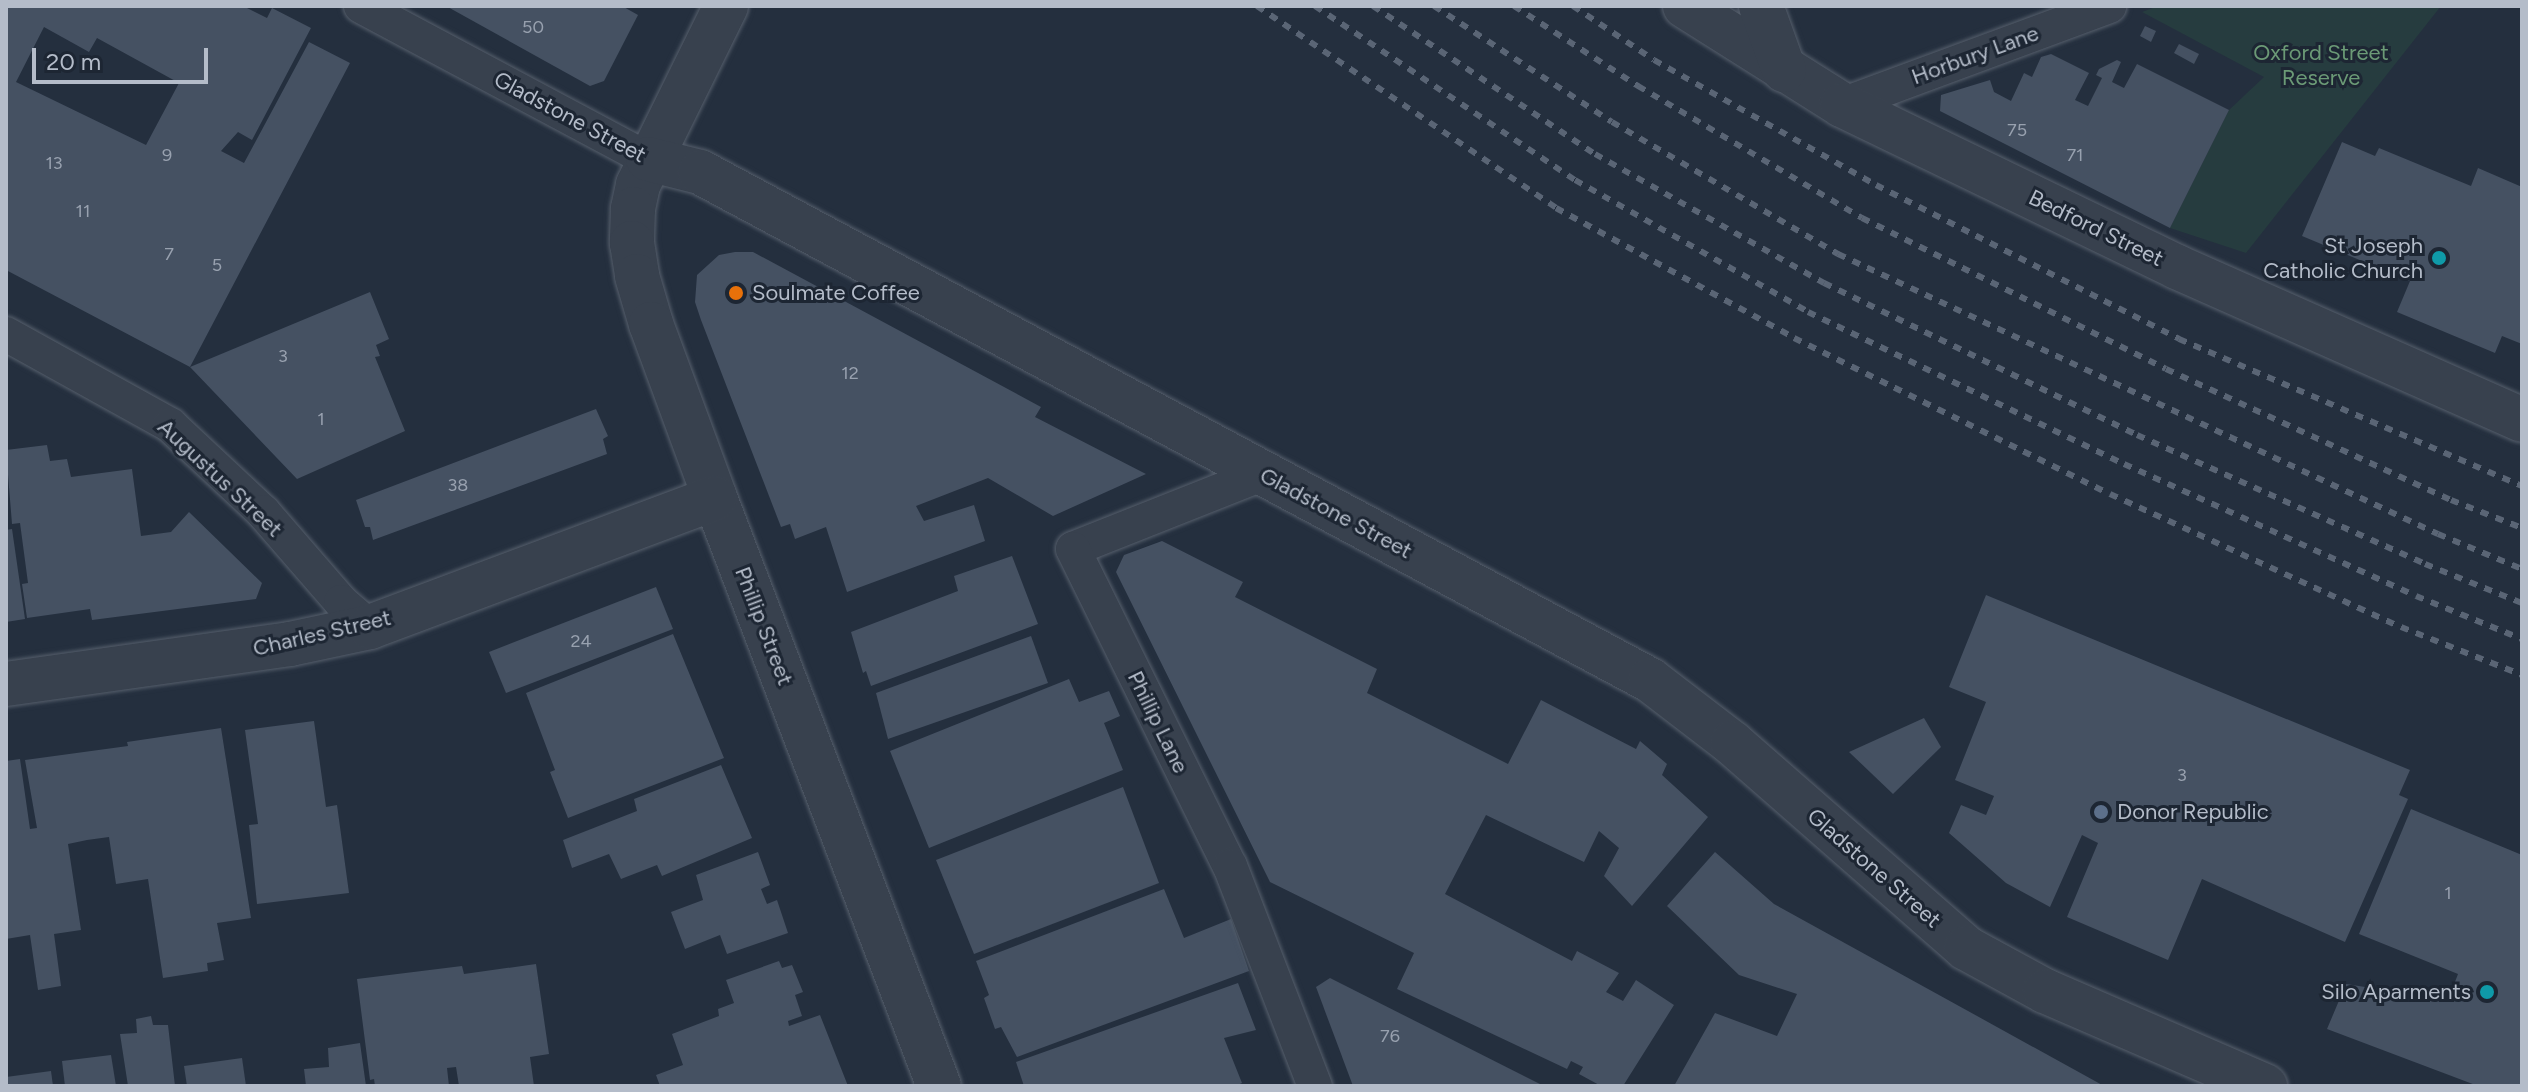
<!DOCTYPE html>
<style>
body{margin:0}
#map{position:relative;width:2528px;height:1092px;overflow:hidden;background:#242f3e;font-family:Figtree,sans-serif}
div>[style]{position:absolute}
.green>*{inset:0;background:#263c3f}
.building>*{inset:0;background:#455162}
.roads{filter:drop-shadow(0 0 2px #565f6c) drop-shadow(0 0 2px #565f6c)}
.service>*{height:34px;margin:-17px;padding:0 17px;transform-origin:17px;border-radius:17px;background:#38414e}
.minor>*{height:44px;margin:-22px;padding:0 22px;transform-origin:22px;border-radius:22px;background:#38414e}
.rail>*{height:6px;margin-top:-3px;transform-origin:0;background:repeating-linear-gradient(90deg,#5a6575 0 8px,transparent 0 16px)}
.dots>*{width:22px;height:22px;translate:-50% -50%;box-sizing:border-box;border:4px solid #1d2633;border-radius:50%}
span{translate:-50% -50%;white-space:nowrap;text-align:center;line-height:1.15;-webkit-text-stroke:6px #1d2633;paint-order:stroke}
.number-label{font-size:18px;color:#98a1af}
.number-label span{-webkit-text-stroke-width:0}
.park-label{font-size:22px;color:#6b9a76}
.street-label{font-size:22px;color:#b4bcc9}
.poi-label{font-size:22px;color:#b4bcc9}
.right{translate:-100% -50%;text-align:right}
.left{translate:0 -50%;text-align:left}
.frame{position:absolute;inset:0;border:8px solid #b4bcc9;pointer-events:none}
.scale{position:absolute;left:32px;top:48px;width:176px;height:36px;box-sizing:border-box;border:4px solid #b4bcc9;border-top:0;padding-left:10px;font-size:24px;line-height:28px;white-space:nowrap;color:#b4bcc9;-webkit-text-stroke:6px #1d2633;paint-order:stroke}
</style>
<div id="map">
<div class="green">
<i style="clip-path:polygon(2158px 6px,2441px 6px,2246px 253px,2170px 228px,2229px 110px,2264px 77px,2142px 12px)"></i>
</div>
<div class="building">
<i style="clip-path:polygon(evenodd,6px 6px,243px 6px,267px 18px,272px 8px,311px 28px,252px 140px,238px 132px,221px 151px,244px 163px,309px 42px,350px 63px,190px 367px,6px 270px,6px 6px,44px 27px,89px 52px,97px 38px,179px 83px,146px 145px,16px 82px,44px 27px)"></i>
<i style="clip-path:polygon(446px 6px,622px 6px,638px 15px,604px 81px,590px 86px)"></i>
<i style="clip-path:polygon(2145px 26px,2156px 31px,2151px 42px,2140px 36px)"></i>
<i style="clip-path:polygon(2179px 44px,2199px 54px,2194px 64px,2174px 53px)"></i>
<i style="clip-path:polygon(2051px 54px,2089px 73px,2075px 100px,2088px 106px,2102px 78px,2096px 75px,2099px 69px,2117px 60px,2121px 62px,2112px 82px,2124px 88px,2137px 64px,2229px 110px,2170px 228px,1940px 111px,1941px 95px,1990px 80px,1994px 92px,2011px 101px,2024px 73px,2032px 77px,2041px 57px)"></i>
<i style="clip-path:polygon(2342px 142px,2375px 156px,2379px 148px,2471px 186px,2478px 168px,2522px 187px,2522px 344px,2502px 336px,2495px 353px,2397px 312px,2410px 281px,2302px 236px)"></i>
<i style="clip-path:polygon(735px 252px,753px 252px,1041px 407px,1035px 417px,1146px 474px,1053px 516px,988px 478px,916px 506px,924px 521px,974px 505px,985px 541px,847px 592px,826px 527px,795px 539px,790px 524px,781px 527px,701px 320px,695px 302px,697px 275px,719px 255px)"></i>
<i style="clip-path:polygon(370px 292px,389px 339px,376px 345px,380px 356px,375px 357px,405px 431px,297px 479px,190px 367px)"></i>
<i style="clip-path:polygon(596px 409px,608px 436px,603px 439px,607px 454px,373px 540px,370px 527px,365px 527px,356px 500px)"></i>
<i style="clip-path:polygon(47px 445px,50px 461px,67px 459px,71px 477px,132px 469px,141px 536px,171px 532px,189px 512px,262px 583px,256px 599px,92px 620px,90px 609px,27px 618px,22px 584px,28px 583px,20px 523px,12px 524px,6px 450px)"></i>
<i style="clip-path:polygon(12px 529px,25px 619px,6px 622px,6px 530px)"></i>
<i style="clip-path:polygon(1162px 541px,1243px 582px,1235px 597px,1377px 669px,1367px 693px,1508px 764px,1541px 700px,1636px 749px,1640px 741px,1667px 764px,1662px 775px,1708px 817px,1632px 906px,1604px 876px,1619px 848px,1599px 831px,1584px 862px,1486px 815px,1445px 894px,1572px 961px,1577px 951px,1619px 973px,1606px 992px,1623px 1001px,1636px 980px,1674px 1005px,1623px 1086px,1601px 1086px,1579px 1074px,1583px 1067px,1571px 1061px,1567px 1069px,1397px 989px,1414px 953px,1270px 882px,1116px 572px,1124px 555px)"></i>
<i style="clip-path:polygon(1012px 556px,1038px 624px,871px 686px,866px 671px,863px 673px,851px 632px,958px 591px,954px 576px)"></i>
<i style="clip-path:polygon(656px 587px,673px 629px,506px 693px,489px 652px)"></i>
<i style="clip-path:polygon(1986px 595px,2410px 770px,2399px 795px,2408px 799px,2345px 942px,2202px 879px,2168px 960px,2067px 917px,2098px 843px,2082px 835px,2050px 907px,2006px 883px,1949px 833px,1961px 805px,1986px 815px,1994px 796px,1955px 780px,1986px 702px,1949px 687px)"></i>
<i style="clip-path:polygon(673px 634px,724px 758px,568px 818px,550px 772px,555px 770px,526px 693px)"></i>
<i style="clip-path:polygon(1031px 636px,1048px 683px,888px 739px,876px 693px)"></i>
<i style="clip-path:polygon(1069px 679px,1079px 702px,1109px 691px,1120px 716px,1104px 723px,1123px 770px,929px 848px,890px 751px)"></i>
<i style="clip-path:polygon(1924px 718px,1941px 747px,1893px 794px,1849px 752px)"></i>
<i style="clip-path:polygon(314px 721px,326px 807px,337px 805px,349px 893px,257px 904px,249px 825px,258px 824px,245px 730px)"></i>
<i style="clip-path:polygon(221px 728px,251px 918px,217px 923px,224px 960px,207px 963px,208px 971px,163px 978px,148px 879px,116px 884px,109px 837px,87px 840px,68px 844px,81px 930px,54px 934px,61px 986px,38px 990px,30px 935px,6px 939px,6px 761px,20px 759px,30px 829px,37px 828px,25px 760px,128px 746px,127px 742px)"></i>
<i style="clip-path:polygon(721px 765px,752px 838px,662px 876px,657px 865px,621px 879px,609px 854px,572px 868px,563px 840px,637px 811px,634px 799px)"></i>
<i style="clip-path:polygon(1123px 787px,1159px 883px,974px 954px,936px 860px)"></i>
<i style="clip-path:polygon(2411px 809px,2522px 855px,2522px 1086px,2478px 1086px,2327px 1029px,2346px 984px,2448px 1000px,2458px 974px,2359px 934px)"></i>
<i style="clip-path:polygon(758px 852px,770px 885px,761px 889px,767px 904px,777px 900px,788px 933px,727px 954px,720px 935px,685px 949px,671px 912px,703px 900px,696px 875px)"></i>
<i style="clip-path:polygon(1715px 852px,1774px 904px,2104px 1086px,1674px 1086px,1715px 1013px,1777px 1036px,1797px 994px,1739px 975px,1667px 906px)"></i>
<i style="clip-path:polygon(1164px 889px,1184px 938px,1231px 919px,1249px 971px,1017px 1057px,1001px 1027px,995px 1029px,984px 998px,989px 995px,976px 961px)"></i>
<i style="clip-path:polygon(779px 961px,782px 968px,792px 965px,803px 992px,795px 995px,802px 1016px,788px 1021px,789px 1026px,820px 1015px,848px 1086px,660px 1086px,656px 1075px,683px 1065px,672px 1034px,719px 1016px,718px 1009px,734px 1003px,726px 980px)"></i>
<i style="clip-path:polygon(536px 964px,549px 1054px,530px 1057px,534px 1086px,459px 1086px,456px 1067px,447px 1068px,449px 1086px,375px 1086px,374px 1079px,370px 1080px,357px 979px,462px 966px,464px 974px)"></i>
<i style="clip-path:polygon(1330px 978px,1544px 1086px,1353px 1086px,1316px 987px)"></i>
<i style="clip-path:polygon(1238px 983px,1256px 1030px,1224px 1038px,1242px 1083px,1235px 1086px,1024px 1086px,1016px 1062px)"></i>
<i style="clip-path:polygon(151px 1016px,153px 1025px,168px 1025px,175px 1086px,128px 1086px,120px 1034px,137px 1033px,136px 1019px)"></i>
<i style="clip-path:polygon(360px 1043px,366px 1086px,306px 1086px,304px 1069px,329px 1067px,328px 1048px)"></i>
<i style="clip-path:polygon(111px 1055px,116px 1086px,65px 1086px,62px 1061px)"></i>
<i style="clip-path:polygon(242px 1058px,246px 1086px,187px 1086px,184px 1066px)"></i>
<i style="clip-path:polygon(51px 1071px,53px 1086px,6px 1086px,6px 1077px)"></i>
</div>
<div class="roads">
<div class="service">
<i style="left:361px;top:6px;width:325px;rotate:28.1deg"></i>
<i style="left:1842px;top:105px;width:285px;rotate:-20.3deg"></i>
<i style="left:6px;top:334px;width:188px;rotate:29deg"></i>
<i style="left:170px;top:425px;width:127px;rotate:43.1deg"></i>
<i style="left:263px;top:512px;width:119px;rotate:49.1deg"></i>
<i style="left:341px;top:602px;width:38px;rotate:41deg"></i>
<i style="left:1262px;top:474px;width:203px;rotate:158.4deg"></i>
<i style="left:1073px;top:549px;width:354px;rotate:63.7deg"></i>
<i style="left:1230px;top:866px;width:236px;rotate:68.9deg"></i>
</div>
<div class="minor">
<i style="left:726px;top:6px;width:199px;rotate:116.2deg"></i>
<i style="left:638px;top:185px;width:25px;rotate:102deg"></i>
<i style="left:633px;top:209px;width:34px;rotate:92deg"></i>
<i style="left:632px;top:243px;width:33px;rotate:81deg"></i>
<i style="left:637px;top:276px;width:50px;rotate:73.7deg"></i>
<i style="left:651px;top:324px;width:185px;rotate:69.8deg"></i>
<i style="left:715px;top:498px;width:629px;rotate:69.15deg"></i>
<i style="left:1685px;top:6px;width:186px;rotate:32.2deg"></i>
<i style="left:1842px;top:105px;width:372px;rotate:25.8deg"></i>
<i style="left:2177px;top:267px;width:377px;rotate:23.9deg"></i>
<i style="left:1761px;top:6px;width:68px;rotate:70.2deg"></i>
<i style="left:648px;top:159px;width:54px;rotate:14deg"></i>
<i style="left:700px;top:172px;width:1077px;rotate:28.14deg"></i>
<i style="left:1650px;top:680px;width:103px;rotate:37.5deg"></i>
<i style="left:1732px;top:743px;width:311px;rotate:41.2deg"></i>
<i style="left:1966px;top:948px;width:90px;rotate:28.6deg"></i>
<i style="left:2045px;top:991px;width:240px;rotate:23.4deg"></i>
<i style="left:6px;top:684px;width:287px;rotate:-8deg"></i>
<i style="left:290px;top:644px;width:82px;rotate:-12deg"></i>
<i style="left:370px;top:627px;width:368px;rotate:-20.5deg"></i>
</div>
</div>
<div class="rail">
<i style="left:1257px;top:6px;width:361px;rotate:34deg"></i>
<i style="left:1556px;top:208px;width:271px;rotate:28.6deg"></i>
<i style="left:1794px;top:338px;width:352px;rotate:26.3deg"></i>
<i style="left:2110px;top:494px;width:320px;rotate:24.6deg"></i>
<i style="left:2401px;top:627px;width:130px;rotate:21.6deg"></i>
<i style="left:1315px;top:6px;width:313px;rotate:33.8deg"></i>
<i style="left:1575px;top:180px;width:268px;rotate:29.5deg"></i>
<i style="left:1808px;top:312px;width:351px;rotate:25.7deg"></i>
<i style="left:2124px;top:464px;width:320px;rotate:24.3deg"></i>
<i style="left:2416px;top:596px;width:114px;rotate:22.1deg"></i>
<i style="left:1373px;top:6px;width:267px;rotate:33.7deg"></i>
<i style="left:1595px;top:154px;width:263px;rotate:29.4deg"></i>
<i style="left:1824px;top:283px;width:348px;rotate:25.9deg"></i>
<i style="left:2137px;top:435px;width:316px;rotate:24.1deg"></i>
<i style="left:2425px;top:564px;width:105px;rotate:21.9deg"></i>
<i style="left:1434px;top:6px;width:212px;rotate:33.1deg"></i>
<i style="left:1612px;top:122px;width:262px;rotate:30.3deg"></i>
<i style="left:1838px;top:254px;width:662px;rotate:25.02deg"></i>
<i style="left:2438px;top:534px;width:91px;rotate:22.6deg"></i>
<i style="left:1514px;top:6px;width:148px;rotate:32.8deg"></i>
<i style="left:1638px;top:86px;width:260px;rotate:30.5deg"></i>
<i style="left:1862px;top:218px;width:339px;rotate:26.4deg"></i>
<i style="left:2166px;top:369px;width:314px;rotate:24.7deg"></i>
<i style="left:2451px;top:500px;width:76px;rotate:21.5deg"></i>
<i style="left:1573px;top:6px;width:97px;rotate:33.7deg"></i>
<i style="left:1654px;top:60px;width:255px;rotate:29.4deg"></i>
<i style="left:1876px;top:185px;width:340px;rotate:26.9deg"></i>
<i style="left:2179px;top:339px;width:373px;rotate:23.2deg"></i>
</div>
<div class="dots">
<i style="left:2439px;top:258px;background:#0f9aa8"></i>
<i style="left:736px;top:293px;background:#e8710a"></i>
<i style="left:2101px;top:812px;background:#5c6f8a"></i>
<i style="left:2487px;top:992px;background:#0f9aa8"></i>
</div>
<div class="number-label">
<span style="left:533px;top:27px">50</span>
<span style="left:2017px;top:130px">75</span>
<span style="left:167px;top:155px">9</span>
<span style="left:2075px;top:155px">71</span>
<span style="left:54px;top:163px">13</span>
<span style="left:83px;top:211px">11</span>
<span style="left:169px;top:254px">7</span>
<span style="left:217px;top:265px">5</span>
<span style="left:283px;top:356px">3</span>
<span style="left:850px;top:373px">12</span>
<span style="left:321px;top:419px">1</span>
<span style="left:458px;top:485px">38</span>
<span style="left:581px;top:641px">24</span>
<span style="left:2182px;top:775px">3</span>
<span style="left:2448px;top:893px">1</span>
<span style="left:1390px;top:1036px">76</span>
</div>
<div class="park-label">
<span style="left:2321px;top:65px">Oxford Street<br>Reserve</span>
</div>
<div class="street-label">
<span style="left:1975px;top:55px;rotate:-20deg">Horbury Lane</span>
<span style="left:570px;top:117px;rotate:28deg">Gladstone Street</span>
<span style="left:2096px;top:228px;rotate:26deg">Bedford Street</span>
<span style="left:220px;top:478px;rotate:43deg">Augustus Street</span>
<span style="left:1336px;top:513px;rotate:28deg">Gladstone Street</span>
<span style="left:764px;top:626px;rotate:69deg">Phillip Street</span>
<span style="left:322px;top:633px;rotate:-13deg">Charles Street</span>
<span style="left:1158px;top:722px;rotate:64deg">Phillip Lane</span>
<span style="left:1874px;top:868px;rotate:41deg">Gladstone Street</span>
</div>
<div class="poi-label">
<span class="right" style="left:2423px;top:258px">St Joseph<br>Catholic Church</span>
<span class="left" style="left:752px;top:293px">Soulmate Coffee</span>
<span class="left" style="left:2117px;top:812px">Donor Republic</span>
<span class="right" style="left:2471px;top:992px">Silo Aparments</span>
</div>
<div class="frame"></div>
<div class="scale">20 m</div>
</div>
